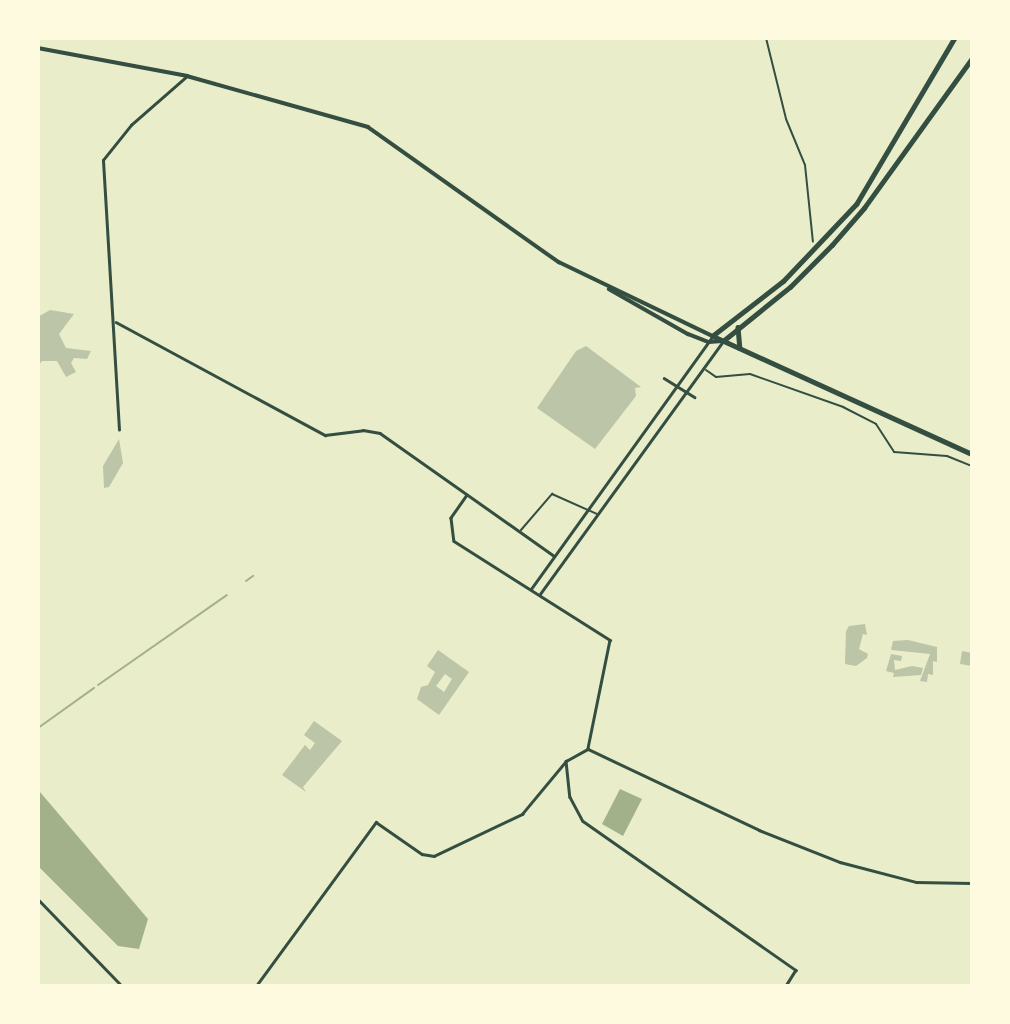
<!DOCTYPE html>
<style>
body{margin:0}
#map{position:relative;width:1010px;height:1024px;overflow:hidden;background:#e9edc9;font-family:Raleway,sans-serif}
div>[style]{position:absolute}
.water>*{inset:0;background:#a3b18a}
.stream>*{height:2px;margin:-1px;padding:0 1px;transform-origin:1px;border-radius:1px;background:#a3b18a}
.building>*{inset:0;background:#bcc5a7}
.path>*{height:2px;margin:-1px;padding:0 1px;transform-origin:1px;border-radius:1px;background:#344e41}
.service>*{height:2px;margin:-1px;padding:0 1px;transform-origin:1px;border-radius:1px;background:#344e41}
.pedestrian>*{height:2.5px;margin:-1.25px;padding:0 1.25px;transform-origin:1.25px;border-radius:1.25px;background:#344e41}
.minor>*{height:2.5px;margin:-1.25px;padding:0 1.25px;transform-origin:1.25px;border-radius:1.25px;background:#344e41}
.tertiary>*{height:3.5px;margin:-1.75px;padding:0 1.75px;transform-origin:1.75px;border-radius:1.75px;background:#344e41}
.secondary>*{height:4.5px;margin:-2.25px;padding:0 2.25px;transform-origin:2.25px;border-radius:2.25px;background:#344e41}
span{translate:-50% -50%;white-space:nowrap;text-align:center;line-height:1.15;-webkit-text-stroke:5px #fefae0;paint-order:stroke}
.frame{position:absolute;inset:0;border:40px solid #fefae0;pointer-events:none}
</style>
<div id="map">
<div class="water">
<i style="clip-path:polygon(620px 789px,642px 799px,623px 836px,602px 824px)"></i>
<i style="clip-path:polygon(40px 792px,148px 919px,139px 949px,118px 946px,39px 867px)"></i>
</div>
<div class="stream">
<i style="left:246px;top:581px;width:9px;rotate:-36deg"></i>
<i style="left:98px;top:685px;width:157px;rotate:-34.9deg"></i>
<i style="left:38px;top:728px;width:69px;rotate:-35.5deg"></i>
</div>
<div class="building">
<i style="clip-path:polygon(50px 310px,74px 314px,59px 334px,66px 348px,91px 351px,87px 359px,74px 358px,71px 363px,76px 372px,66px 377px,57px 361px,42px 361px,38px 366px,38px 317px)"></i>
<i style="clip-path:polygon(586px 346px,641px 387px,635px 388px,636px 396px,595px 449px,537px 408px,576px 351px)"></i>
<i style="clip-path:polygon(119px 439px,123px 463px,109px 487px,104px 488px,103px 466px)"></i>
<i style="clip-path:polygon(865px 624px,867px 635px,863px 634px,859px 649px,868px 654px,867px 658px,856px 666px,845px 664px,846px 631px,849px 626px)"></i>
<i style="clip-path:polygon(908px 640px,937px 647px,937px 662px,933px 661px,933px 675px,928px 674px,927px 682px,920px 681px,930px 654px,891px 650px,893px 641px)"></i>
<i style="clip-path:polygon(evenodd,438px 650px,469px 672px,439px 715px,417px 699px,421px 687px,428px 685px,435px 672px,427px 666px,438px 650px,445px 674px,452px 679px,444px 692px,436px 686px,445px 674px)"></i>
<i style="clip-path:polygon(962px 651px,972px 653px,972px 666px,960px 664px)"></i>
<i style="clip-path:polygon(891px 654px,902px 656px,901px 661px,894px 660px,895px 670px,912px 666px,923px 668px,921px 675px,893px 677px,894px 673px,886px 671px)"></i>
<i style="clip-path:polygon(314px 721px,342px 741px,303px 787px,306px 792px,282px 775px,305px 745px,310px 750px,315px 743px,304px 735px)"></i>
</div>
<div class="path">
<i style="left:766px;top:38px;width:83px;rotate:76.1deg"></i>
<i style="left:786px;top:119px;width:50px;rotate:67.6deg"></i>
<i style="left:805px;top:165px;width:77px;rotate:84.1deg"></i>
<i style="left:706px;top:370px;width:12px;rotate:35deg"></i>
<i style="left:716px;top:377px;width:34px;rotate:-5deg"></i>
<i style="left:750px;top:374px;width:99px;rotate:19.5deg"></i>
<i style="left:843px;top:407px;width:37px;rotate:27deg"></i>
<i style="left:876px;top:424px;width:33px;rotate:57deg"></i>
<i style="left:894px;top:452px;width:53px;rotate:4.3deg"></i>
<i style="left:947px;top:456px;width:27px;rotate:22deg"></i>
</div>
<div class="service">
<i style="left:521px;top:530px;width:48px;rotate:-49.3deg"></i>
<i style="left:552px;top:494px;width:49px;rotate:24deg"></i>
</div>
<div class="pedestrian">
<i style="left:664px;top:378px;width:36px;rotate:32deg"></i>
</div>
<div class="minor">
<i style="left:116px;top:322px;width:238px;rotate:28.4deg"></i>
<i style="left:325px;top:435px;width:38px;rotate:-7deg"></i>
<i style="left:363px;top:430px;width:17px;rotate:10deg"></i>
<i style="left:380px;top:433px;width:212px;rotate:35.2deg"></i>
<i style="left:119px;top:430px;width:270px;rotate:-93.4deg"></i>
<i style="left:103px;top:160px;width:45px;rotate:-51.3deg"></i>
<i style="left:131px;top:125px;width:74px;rotate:-41.2deg"></i>
<i style="left:467px;top:495px;width:28px;rotate:125deg"></i>
<i style="left:451px;top:518px;width:23px;rotate:83deg"></i>
<i style="left:454px;top:541px;width:185px;rotate:32.4deg"></i>
<i style="left:610px;top:640px;width:110px;rotate:101.5deg"></i>
<i style="left:531px;top:589px;width:312px;rotate:-54.3deg"></i>
<i style="left:540px;top:594px;width:312px;rotate:-54.1deg"></i>
<i style="left:588px;top:749px;width:189px;rotate:25.3deg"></i>
<i style="left:759px;top:830px;width:87px;rotate:21.6deg"></i>
<i style="left:840px;top:862px;width:79px;rotate:14.7deg"></i>
<i style="left:916px;top:882px;width:56px;rotate:1deg"></i>
<i style="left:566px;top:761px;width:36px;rotate:84deg"></i>
<i style="left:570px;top:797px;width:27px;rotate:62deg"></i>
<i style="left:583px;top:821px;width:260px;rotate:35deg"></i>
<i style="left:796px;top:970px;width:19px;rotate:122deg"></i>
<i style="left:38px;top:899px;width:121px;rotate:46deg"></i>
<i style="left:256px;top:986px;width:203px;rotate:-53.8deg"></i>
<i style="left:376px;top:822px;width:56px;rotate:34.8deg"></i>
<i style="left:422px;top:854px;width:12px;rotate:9deg"></i>
<i style="left:434px;top:856px;width:98px;rotate:-25.5deg"></i>
<i style="left:522px;top:814px;width:69px;rotate:-50.3deg"></i>
<i style="left:566px;top:761px;width:25px;rotate:-29deg"></i>
</div>
<div class="tertiary">
<i style="left:38px;top:48px;width:152px;rotate:10.6deg"></i>
<i style="left:187px;top:76px;width:188px;rotate:15.7deg"></i>
<i style="left:368px;top:127px;width:234px;rotate:35.3deg"></i>
<i style="left:559px;top:262px;width:171px;rotate:25.7deg"></i>
<i style="left:609px;top:289px;width:91px;rotate:29.7deg"></i>
<i style="left:688px;top:334px;width:22px;rotate:21deg"></i>
<i style="left:709px;top:342px;width:13px;rotate:-4deg"></i>
</div>
<div class="secondary">
<i style="left:955px;top:38px;width:193px;rotate:120.6deg"></i>
<i style="left:857px;top:204px;width:106px;rotate:133.5deg"></i>
<i style="left:784px;top:281px;width:90px;rotate:142.2deg"></i>
<i style="left:713px;top:336px;width:285px;rotate:24.5deg"></i>
<i style="left:738px;top:327px;width:21px;rotate:85deg"></i>
<i style="left:723px;top:341px;width:86px;rotate:-38.9deg"></i>
<i style="left:790px;top:287px;width:59px;rotate:-45deg"></i>
<i style="left:832px;top:245px;width:49px;rotate:-49.1deg"></i>
<i style="left:864px;top:208px;width:185px;rotate:-54.2deg"></i>
</div>
<div class="frame"></div>
</div>
